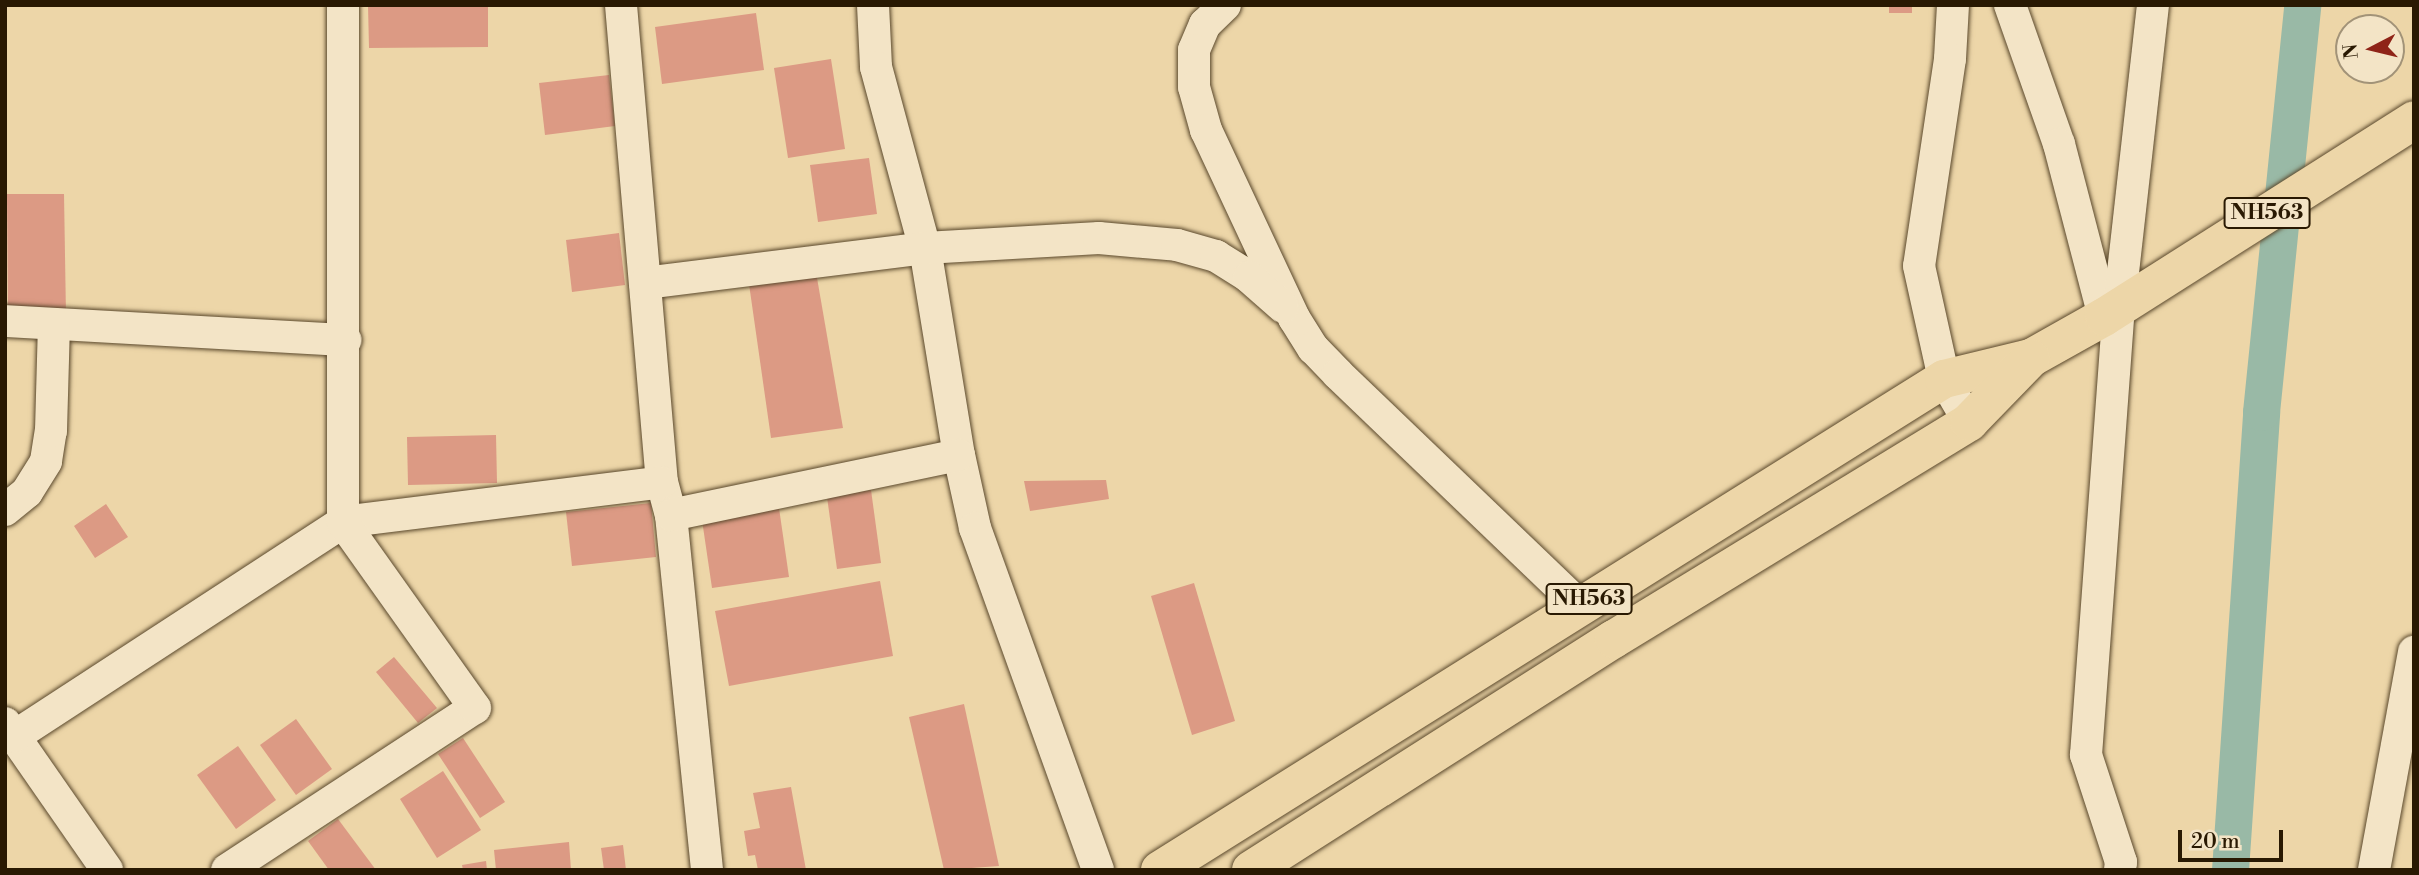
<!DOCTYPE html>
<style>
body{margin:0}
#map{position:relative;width:2419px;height:875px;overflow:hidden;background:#edd6a8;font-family:"Libre Bodoni",serif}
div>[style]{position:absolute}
.canal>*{height:37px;margin:-18.5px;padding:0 18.5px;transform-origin:18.5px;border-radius:18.5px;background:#99b9a6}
.building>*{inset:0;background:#dc9a84}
.roads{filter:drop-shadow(0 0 2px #5a482c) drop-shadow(0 0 2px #5a482c)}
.street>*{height:32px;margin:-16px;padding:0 16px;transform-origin:16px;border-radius:16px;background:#f3e4c6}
.highway>*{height:38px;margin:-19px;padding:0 19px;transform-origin:19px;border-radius:19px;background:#edd6a8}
span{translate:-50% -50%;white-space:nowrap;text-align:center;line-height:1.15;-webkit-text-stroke:5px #f3e4c6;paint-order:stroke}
.shield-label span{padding:2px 5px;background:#f3e4c6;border:2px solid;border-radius:5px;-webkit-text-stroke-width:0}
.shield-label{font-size:21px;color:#291902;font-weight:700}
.frame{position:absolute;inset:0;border:7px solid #291902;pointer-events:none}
.north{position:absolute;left:2335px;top:14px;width:70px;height:70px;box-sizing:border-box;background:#f3e4c6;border:2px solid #a29378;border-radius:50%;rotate:263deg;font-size:19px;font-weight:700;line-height:28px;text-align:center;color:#291902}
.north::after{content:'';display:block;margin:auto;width:24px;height:32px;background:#8f2418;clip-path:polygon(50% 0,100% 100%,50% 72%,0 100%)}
.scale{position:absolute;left:2178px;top:830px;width:105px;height:32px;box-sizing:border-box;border:4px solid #291902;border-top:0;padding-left:9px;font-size:21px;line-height:24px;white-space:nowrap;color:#291902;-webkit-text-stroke:5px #f3e4c6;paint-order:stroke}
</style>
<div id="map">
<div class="canal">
<i style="left:2230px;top:870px;width:459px;rotate:-86.1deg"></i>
<i style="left:2261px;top:412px;width:409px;rotate:-84.2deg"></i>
</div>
<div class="building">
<i style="clip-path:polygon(368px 5px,488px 5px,488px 47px,369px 48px)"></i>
<i style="clip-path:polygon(1889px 5px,1912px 5px,1912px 13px,1889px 13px)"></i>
<i style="clip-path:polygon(756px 13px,764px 70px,662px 84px,655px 27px)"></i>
<i style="clip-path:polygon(831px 59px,845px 149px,788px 158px,774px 68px)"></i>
<i style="clip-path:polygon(609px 75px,615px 126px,545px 135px,539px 83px)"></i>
<i style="clip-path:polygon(869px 158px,877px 214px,818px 222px,810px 165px)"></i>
<i style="clip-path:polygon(7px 194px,64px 194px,66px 316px,8px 316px)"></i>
<i style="clip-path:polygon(619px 233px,625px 285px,572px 292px,566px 240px)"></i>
<i style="clip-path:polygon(816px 272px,843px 428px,771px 438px,749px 284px)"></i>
<i style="clip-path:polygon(496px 435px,497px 483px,408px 485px,407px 437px)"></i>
<i style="clip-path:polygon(1106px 480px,1109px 499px,1030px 511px,1024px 481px)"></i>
<i style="clip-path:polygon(871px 490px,881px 563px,837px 569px,827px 497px)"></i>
<i style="clip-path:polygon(651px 503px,656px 557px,572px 566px,566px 512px)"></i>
<i style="clip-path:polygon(106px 504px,128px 537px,95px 558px,74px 526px)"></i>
<i style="clip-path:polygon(779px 508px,789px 577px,712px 588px,702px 520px)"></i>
<i style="clip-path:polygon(880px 581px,893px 656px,729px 686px,715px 611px)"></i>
<i style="clip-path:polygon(1194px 583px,1235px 721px,1192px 735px,1151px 596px)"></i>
<i style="clip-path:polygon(394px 657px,437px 708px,418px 723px,376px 672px)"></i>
<i style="clip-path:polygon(964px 704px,999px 866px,944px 870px,909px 717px)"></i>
<i style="clip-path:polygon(296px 719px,332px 769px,296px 795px,260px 745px)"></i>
<i style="clip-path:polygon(463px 738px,505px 802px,480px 818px,438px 754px)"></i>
<i style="clip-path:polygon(238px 746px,276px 800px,236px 829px,197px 775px)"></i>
<i style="clip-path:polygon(443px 771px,481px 830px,437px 858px,400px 799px)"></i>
<i style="clip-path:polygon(791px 787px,806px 870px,758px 870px,755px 855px,748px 856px,744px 831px,760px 828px,753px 793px)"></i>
<i style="clip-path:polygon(338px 819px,376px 870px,329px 870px,308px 841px)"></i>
<i style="clip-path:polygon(569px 842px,571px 870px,496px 870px,494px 850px)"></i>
<i style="clip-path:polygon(623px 845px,626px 870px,604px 870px,601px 848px)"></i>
<i style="clip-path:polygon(486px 861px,487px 870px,463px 870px,462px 865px)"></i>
</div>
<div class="roads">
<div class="street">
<i style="left:621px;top:5px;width:479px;rotate:85.1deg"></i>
<i style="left:662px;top:482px;width:34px;rotate:75deg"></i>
<i style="left:671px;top:515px;width:357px;rotate:84.2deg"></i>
<i style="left:873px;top:5px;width:62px;rotate:87.2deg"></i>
<i style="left:876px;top:67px;width:188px;rotate:74.9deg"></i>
<i style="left:925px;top:248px;width:210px;rotate:80.7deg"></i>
<i style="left:959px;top:455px;width:75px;rotate:77.6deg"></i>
<i style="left:975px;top:528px;width:363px;rotate:70.2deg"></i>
<i style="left:1225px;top:5px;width:28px;rotate:136deg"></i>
<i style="left:1205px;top:24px;width:28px;rotate:113deg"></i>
<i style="left:1194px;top:50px;width:37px;rotate:90deg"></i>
<i style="left:1194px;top:87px;width:45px;rotate:74.4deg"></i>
<i style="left:1206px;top:130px;width:208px;rotate:64.9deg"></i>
<i style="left:1294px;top:318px;width:36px;rotate:58deg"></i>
<i style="left:1313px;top:348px;width:36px;rotate:46deg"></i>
<i style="left:1338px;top:374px;width:334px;rotate:43.8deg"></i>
<i style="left:1953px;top:5px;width:54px;rotate:93.2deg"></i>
<i style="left:1950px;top:59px;width:209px;rotate:98.5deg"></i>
<i style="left:1919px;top:266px;width:116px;rotate:77.5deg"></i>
<i style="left:1944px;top:379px;width:50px;rotate:59.8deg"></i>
<i style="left:2010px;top:5px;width:147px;rotate:70.6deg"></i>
<i style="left:2059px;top:144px;width:179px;rotate:75.4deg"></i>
<i style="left:645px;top:283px;width:282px;rotate:-7.1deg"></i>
<i style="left:925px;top:248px;width:174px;rotate:-3.3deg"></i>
<i style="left:1099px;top:238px;width:78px;rotate:5.1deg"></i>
<i style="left:1177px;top:245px;width:41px;rotate:15.8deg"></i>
<i style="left:1216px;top:256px;width:39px;rotate:32deg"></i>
<i style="left:1249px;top:277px;width:45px;rotate:41.4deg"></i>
<i style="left:5px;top:321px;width:341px;rotate:3.2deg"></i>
<i style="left:5px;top:510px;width:28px;rotate:-39deg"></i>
<i style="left:27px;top:492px;width:36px;rotate:-58deg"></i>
<i style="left:46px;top:461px;width:30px;rotate:-81deg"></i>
<i style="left:51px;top:431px;width:107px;rotate:-88.4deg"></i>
<i style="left:671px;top:515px;width:294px;rotate:-11.8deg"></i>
<i style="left:5px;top:723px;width:179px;rotate:55.2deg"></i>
<i style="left:15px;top:736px;width:392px;rotate:-33.1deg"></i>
<i style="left:343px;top:522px;width:321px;rotate:-7.1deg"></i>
<i style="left:227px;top:870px;width:296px;rotate:-33.2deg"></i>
<i style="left:475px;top:708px;width:228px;rotate:-125.4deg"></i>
<i style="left:343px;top:522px;width:517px;rotate:-90deg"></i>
<i style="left:2120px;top:870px;width:8px;rotate:-83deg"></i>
<i style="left:2121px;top:862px;width:113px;rotate:-108.1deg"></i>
<i style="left:2086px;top:755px;width:448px;rotate:-85.8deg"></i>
<i style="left:2119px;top:308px;width:305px;rotate:-83.6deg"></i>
<i style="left:2374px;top:870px;width:222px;rotate:-79.6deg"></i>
</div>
<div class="highway">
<i style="left:1160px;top:870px;width:925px;rotate:-32.06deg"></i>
<i style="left:1944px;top:379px;width:89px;rotate:-13.6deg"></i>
<i style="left:2031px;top:358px;width:84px;rotate:-29.3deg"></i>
<i style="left:2104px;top:317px;width:367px;rotate:-32.4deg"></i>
<i style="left:1251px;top:870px;width:430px;rotate:-32.5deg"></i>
<i style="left:1614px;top:639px;width:416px;rotate:-31.4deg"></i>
<i style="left:1969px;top:422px;width:89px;rotate:-45.9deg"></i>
</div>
</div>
<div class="shield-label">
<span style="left:2267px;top:213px">NH563</span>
<span style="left:1589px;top:599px">NH563</span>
</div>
<div class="frame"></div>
<div class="north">N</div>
<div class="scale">20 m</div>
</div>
